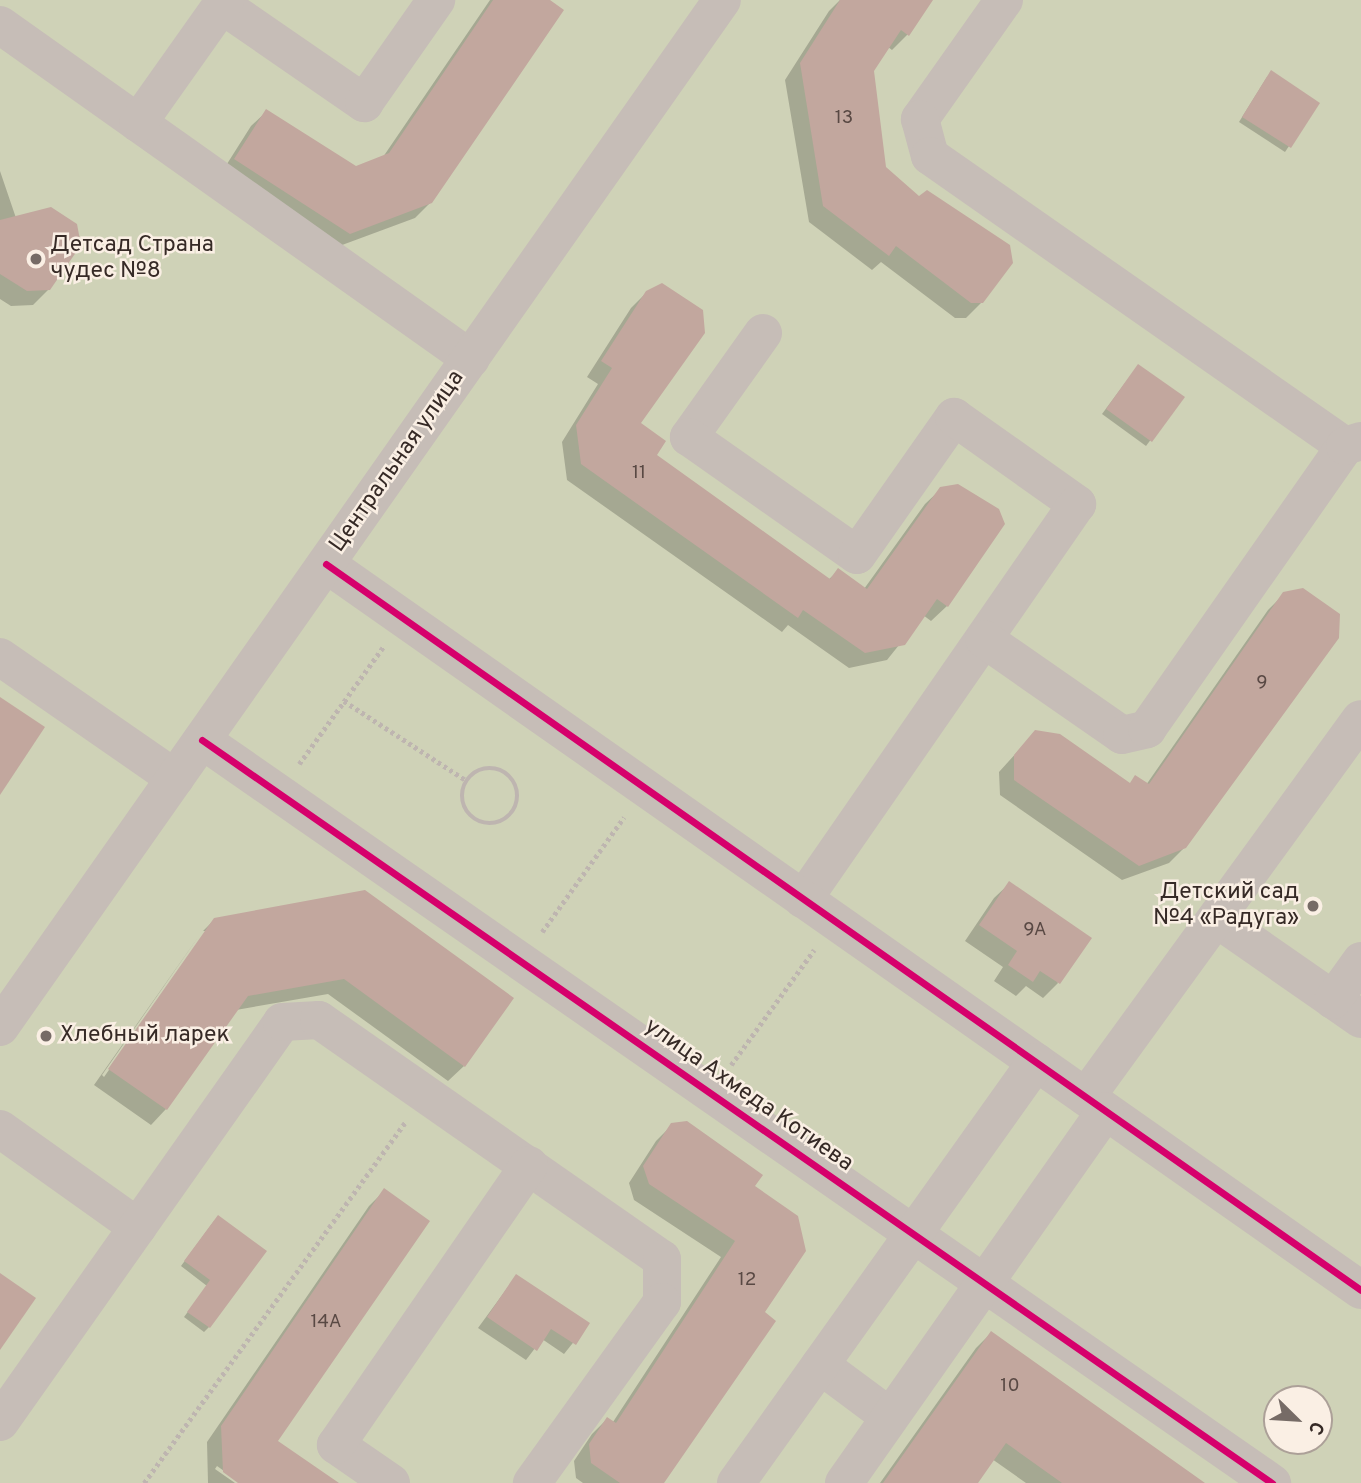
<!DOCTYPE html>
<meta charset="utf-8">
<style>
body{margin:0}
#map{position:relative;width:1361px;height:1483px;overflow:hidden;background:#ede5de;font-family:Overpass,sans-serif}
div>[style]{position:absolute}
.green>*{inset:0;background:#cfd2b7}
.shadow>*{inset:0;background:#0003}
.building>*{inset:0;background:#c2a79e}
.path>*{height:4.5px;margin-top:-2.25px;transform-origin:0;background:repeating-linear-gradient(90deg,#beb5b0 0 3.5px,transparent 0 7px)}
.path>.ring{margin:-2.25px;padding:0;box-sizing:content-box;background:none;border:4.5px solid #beb5b0;border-radius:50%}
.minor>*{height:38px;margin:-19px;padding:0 19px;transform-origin:19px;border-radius:19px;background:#c6bdb7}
.cycleway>*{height:7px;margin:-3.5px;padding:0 3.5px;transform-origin:3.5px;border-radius:3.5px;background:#d6006c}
.dots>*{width:19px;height:19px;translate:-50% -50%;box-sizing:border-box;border:4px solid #faefe4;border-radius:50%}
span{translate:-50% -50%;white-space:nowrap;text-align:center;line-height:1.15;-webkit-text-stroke:5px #faefe4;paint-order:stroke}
.number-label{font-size:19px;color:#594944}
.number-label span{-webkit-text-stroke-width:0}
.poi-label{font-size:23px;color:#362a26}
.left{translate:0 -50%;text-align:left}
.right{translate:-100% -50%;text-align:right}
.street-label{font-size:23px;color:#362a26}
.north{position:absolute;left:1263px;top:1385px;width:70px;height:70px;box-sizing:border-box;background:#faefe4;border:2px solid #aca098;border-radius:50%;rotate:114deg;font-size:19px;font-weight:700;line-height:28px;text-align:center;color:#362a26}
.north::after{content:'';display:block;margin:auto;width:24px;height:32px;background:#766b66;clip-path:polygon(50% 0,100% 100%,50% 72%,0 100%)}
</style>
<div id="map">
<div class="green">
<i style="clip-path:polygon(evenodd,0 0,1361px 0,1361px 1483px,0 1483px,0 0,1277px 1399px,1319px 1399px,1319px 1441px,1277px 1441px,1277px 1399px)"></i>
</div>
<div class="shadow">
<i style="clip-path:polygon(490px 0,546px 0,431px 202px,415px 218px,334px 248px,220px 175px,251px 126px,267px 111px,356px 168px,383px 157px)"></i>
<i style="clip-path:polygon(840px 0,931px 0,908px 34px,892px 50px,888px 47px,872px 71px,884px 168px,982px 302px,966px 318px,955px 318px,881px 262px,872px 270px,809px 222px,785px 80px,829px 11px)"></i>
<i style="clip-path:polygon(1267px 77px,1318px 103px,1285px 152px,1239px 122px)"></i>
<i style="clip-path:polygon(0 171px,16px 218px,49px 289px,33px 305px,11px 306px,0 299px)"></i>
<i style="clip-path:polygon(647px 292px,639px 424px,654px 455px,828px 580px,838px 571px,864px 589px,925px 504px,941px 489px,947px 606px,931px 621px,923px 615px,887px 660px,849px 668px,788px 625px,782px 632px,567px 480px,562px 442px,598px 384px,587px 377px,631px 308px)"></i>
<i style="clip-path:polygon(1134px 371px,1182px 398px,1146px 446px,1102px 414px)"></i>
<i style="clip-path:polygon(1284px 594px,1185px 847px,1169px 863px,1122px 880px,1000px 795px,999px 772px,1036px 731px,1129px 784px,1146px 785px,1268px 610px)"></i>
<i style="clip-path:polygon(1010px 883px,1058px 983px,1043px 998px,1026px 986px,1016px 996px,994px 981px,1003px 967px,965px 941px,994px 898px)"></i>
<i style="clip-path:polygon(365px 892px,464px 1066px,448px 1081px,328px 994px,236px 1010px,166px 1109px,151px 1125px,94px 1085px,201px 933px,102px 1075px,104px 1077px,207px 931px,203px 931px,215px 919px)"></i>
<i style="clip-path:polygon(672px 1125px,752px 1186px,762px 1312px,662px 1483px,583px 1483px,576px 1478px,574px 1461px,592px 1434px,607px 1419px,613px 1422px,721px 1257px,634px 1200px,629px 1183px,656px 1141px)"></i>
<i style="clip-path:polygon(384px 1191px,276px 1442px,336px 1483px,241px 1483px,217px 1466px,215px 1469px,235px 1483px,208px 1483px,207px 1442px,369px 1206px)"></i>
<i style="clip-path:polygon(214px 1221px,209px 1327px,204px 1332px,184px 1317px,207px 1286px,181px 1266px)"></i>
<i style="clip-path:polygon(516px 1276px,588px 1324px,564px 1354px,542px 1339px,526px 1360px,478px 1328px)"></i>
<i style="clip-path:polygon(991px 1333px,1202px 1483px,1026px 1483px,992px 1459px,976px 1483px,880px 1483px,976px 1348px)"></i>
</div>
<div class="building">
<i style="clip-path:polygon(493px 0,550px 0,564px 10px,432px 203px,350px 234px,234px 159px,266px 109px,356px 166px,389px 153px)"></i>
<i style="clip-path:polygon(840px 0,933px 0,909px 36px,901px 30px,874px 71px,886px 167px,919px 196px,927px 190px,1010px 245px,1013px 263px,983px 303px,971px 303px,896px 246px,889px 256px,823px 206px,800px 63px)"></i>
<i style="clip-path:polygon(1271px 70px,1320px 103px,1291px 148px,1242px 117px)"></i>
<i style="clip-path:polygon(51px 207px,77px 224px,81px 245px,50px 290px,27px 291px,0 274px,0 220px)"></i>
<i style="clip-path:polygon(662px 283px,703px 310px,705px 333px,641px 423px,666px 441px,657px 455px,830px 579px,838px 568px,867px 589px,940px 487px,958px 484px,999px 509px,1005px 524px,948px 607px,937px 599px,905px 645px,865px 653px,803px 610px,798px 618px,581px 464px,576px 425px,612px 368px,601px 361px,646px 291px)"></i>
<i style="clip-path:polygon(1138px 364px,1185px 397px,1152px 442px,1106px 409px)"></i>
<i style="clip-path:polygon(1303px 588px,1340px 614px,1339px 638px,1186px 848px,1139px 866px,1014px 780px,1014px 755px,1035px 730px,1060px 734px,1130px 783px,1135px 775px,1149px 784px,1283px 592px)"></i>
<i style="clip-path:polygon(0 697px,45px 727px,0 795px)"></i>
<i style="clip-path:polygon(1009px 881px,1092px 938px,1060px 984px,1040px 971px,1033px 982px,1008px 965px,1017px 951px,979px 925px)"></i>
<i style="clip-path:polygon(365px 890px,514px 998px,465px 1067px,344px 979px,248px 996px,167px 1110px,108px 1069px,214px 918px)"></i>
<i style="clip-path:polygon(687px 1121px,763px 1175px,755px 1186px,798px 1216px,806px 1251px,765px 1312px,776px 1321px,664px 1483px,620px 1483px,591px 1463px,589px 1444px,607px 1417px,616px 1423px,735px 1241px,649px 1184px,643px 1166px,671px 1123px)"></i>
<i style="clip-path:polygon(384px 1188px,430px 1221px,278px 1441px,339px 1483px,238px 1483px,223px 1472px,221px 1426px)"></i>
<i style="clip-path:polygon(218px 1215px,267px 1251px,210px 1328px,187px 1312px,210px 1280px,184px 1261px)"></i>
<i style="clip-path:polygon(0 1273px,36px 1298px,0 1350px)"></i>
<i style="clip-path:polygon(516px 1274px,590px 1323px,576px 1345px,551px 1329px,537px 1351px,487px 1317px)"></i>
<i style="clip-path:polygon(991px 1331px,1205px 1483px,1062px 1483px,1006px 1443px,978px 1483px,883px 1483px)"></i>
</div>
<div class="path">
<i style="left:344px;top:701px;width:147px;rotate:33deg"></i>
<i style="left:299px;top:764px;width:144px;rotate:-54.3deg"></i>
<i class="ring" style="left:462px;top:768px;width:51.5px;height:51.5px"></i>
<i style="left:542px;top:932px;width:141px;rotate:-54.5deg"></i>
<i style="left:731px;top:1065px;width:142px;rotate:-54.2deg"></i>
<i style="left:144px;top:1483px;width:445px;rotate:-54.1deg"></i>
</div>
<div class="minor">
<i style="left:1004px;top:0;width:146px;rotate:125.2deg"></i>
<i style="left:920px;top:119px;width:38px;rotate:75deg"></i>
<i style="left:930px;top:156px;width:506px;rotate:34.95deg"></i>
<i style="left:222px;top:5px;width:173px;rotate:34.6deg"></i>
<i style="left:364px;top:103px;width:126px;rotate:-55deg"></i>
<i style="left:0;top:25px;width:577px;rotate:35.34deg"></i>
<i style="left:138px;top:123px;width:151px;rotate:-54.7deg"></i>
<i style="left:763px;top:333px;width:128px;rotate:125.4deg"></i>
<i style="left:689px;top:437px;width:205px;rotate:35.1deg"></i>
<i style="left:857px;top:555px;width:169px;rotate:-54.9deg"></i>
<i style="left:954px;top:417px;width:151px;rotate:35.3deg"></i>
<i style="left:1077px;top:504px;width:481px;rotate:124.7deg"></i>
<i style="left:326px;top:564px;width:1264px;rotate:35.05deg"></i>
<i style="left:984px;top:639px;width:168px;rotate:34.8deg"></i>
<i style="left:1122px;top:735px;width:26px;rotate:-13deg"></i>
<i style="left:1147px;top:729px;width:345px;rotate:-55deg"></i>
<i style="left:1345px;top:446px;width:17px;rotate:-17deg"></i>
<i style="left:0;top:657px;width:213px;rotate:34.7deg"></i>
<i style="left:202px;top:740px;width:1303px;rotate:34.78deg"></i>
<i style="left:1217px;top:919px;width:175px;rotate:34.8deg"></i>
<i style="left:1333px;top:1000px;width:48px;rotate:-54.3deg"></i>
<i style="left:0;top:1027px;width:1255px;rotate:-54.89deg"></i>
<i style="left:1086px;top:1097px;width:467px;rotate:-54deg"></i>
<i style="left:0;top:1129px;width:169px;rotate:35.4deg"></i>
<i style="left:820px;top:1365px;width:87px;rotate:36.6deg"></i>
<i style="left:0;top:1422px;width:489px;rotate:-54.8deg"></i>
<i style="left:282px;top:1022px;width:37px;rotate:-3deg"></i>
<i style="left:319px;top:1020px;width:418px;rotate:34.9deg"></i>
<i style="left:662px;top:1259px;width:43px;rotate:90deg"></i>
<i style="left:662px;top:1302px;width:223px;rotate:125.7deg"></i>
<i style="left:391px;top:1483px;width:67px;rotate:-145.4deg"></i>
<i style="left:336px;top:1445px;width:340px;rotate:-55.4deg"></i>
<i style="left:736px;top:1483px;width:517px;rotate:-54.53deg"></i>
<i style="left:844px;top:1483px;width:454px;rotate:-54.9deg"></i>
</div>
<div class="cycleway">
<i style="left:326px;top:564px;width:1264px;rotate:35.05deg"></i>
<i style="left:202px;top:740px;width:1303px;rotate:34.78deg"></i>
</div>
<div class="dots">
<i style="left:36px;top:259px;background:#766b66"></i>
<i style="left:1313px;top:906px;background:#766b66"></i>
<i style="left:46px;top:1036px;background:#766b66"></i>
</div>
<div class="number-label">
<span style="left:844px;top:119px">13</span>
<span style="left:639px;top:474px">11</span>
<span style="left:1262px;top:684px">9</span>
<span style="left:1035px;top:931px">9А</span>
<span style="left:747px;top:1281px">12</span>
<span style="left:326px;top:1323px">14А</span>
<span style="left:1010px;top:1387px">10</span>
</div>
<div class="poi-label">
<span class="left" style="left:50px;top:259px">Детсад Страна<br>чудес №8</span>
<span class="right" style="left:1299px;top:906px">Детский сад<br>№4 «Радуга»</span>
<span class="left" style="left:60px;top:1036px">Хлебный ларек</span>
</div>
<div class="street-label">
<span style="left:398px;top:462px;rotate:-55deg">Центральная улица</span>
<span style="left:748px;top:1096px;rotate:35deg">улица Ахмеда Котиева</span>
</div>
<div class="north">С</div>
</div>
